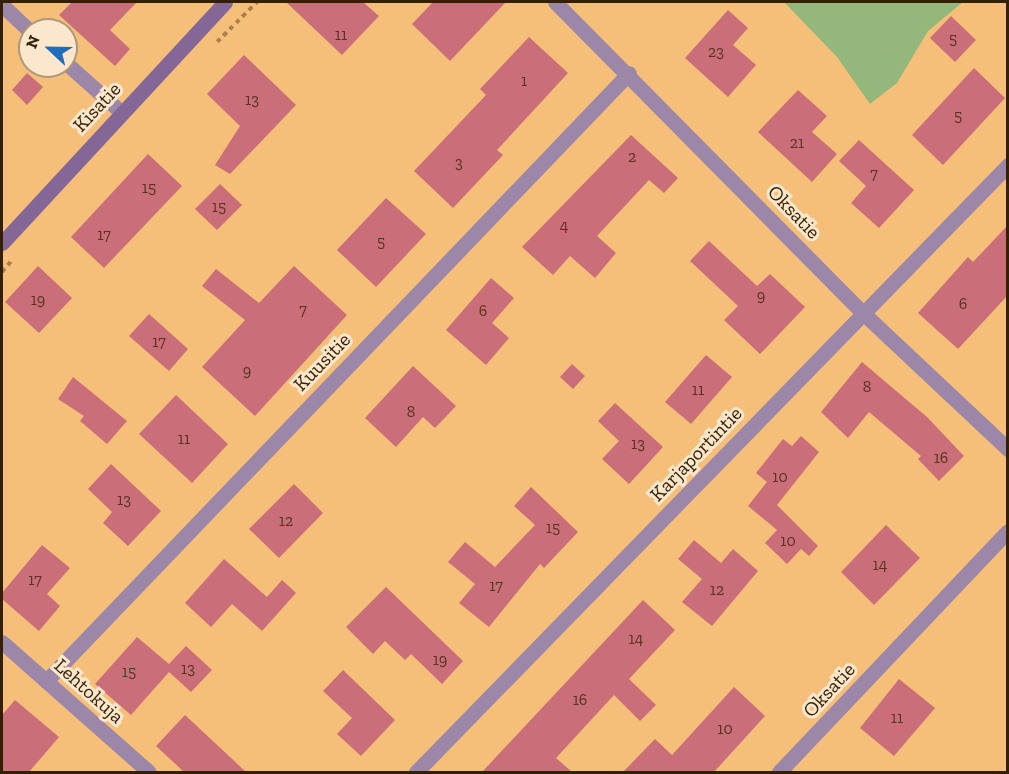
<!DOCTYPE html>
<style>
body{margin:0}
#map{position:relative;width:1009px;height:774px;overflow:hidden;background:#f5bf7a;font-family:"Zilla Slab",serif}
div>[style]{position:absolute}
.green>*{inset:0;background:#94b77c}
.building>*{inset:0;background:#ca6e7a}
.path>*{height:4px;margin-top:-2px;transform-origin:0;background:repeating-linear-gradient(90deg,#ab824d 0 4.5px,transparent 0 9px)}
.street>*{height:15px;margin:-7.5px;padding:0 7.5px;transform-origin:7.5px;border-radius:7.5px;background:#9c87a8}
.secondary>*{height:15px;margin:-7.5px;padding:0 7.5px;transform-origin:7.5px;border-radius:7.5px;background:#846796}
span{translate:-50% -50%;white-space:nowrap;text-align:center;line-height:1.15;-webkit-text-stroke:6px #fde7cc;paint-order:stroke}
.number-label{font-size:16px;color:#593320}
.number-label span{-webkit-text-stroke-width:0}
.street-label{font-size:20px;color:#331f02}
.frame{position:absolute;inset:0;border:3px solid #331f02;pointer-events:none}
.north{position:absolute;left:18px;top:18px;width:60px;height:60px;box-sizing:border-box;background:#fde7cc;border:2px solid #ac977b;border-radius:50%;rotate:292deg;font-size:16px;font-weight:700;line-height:24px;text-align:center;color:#331f02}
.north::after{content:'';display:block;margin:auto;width:21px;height:27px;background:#1f6dbc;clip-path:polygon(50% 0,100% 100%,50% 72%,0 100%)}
</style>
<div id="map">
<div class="green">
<i style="clip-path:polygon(784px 2px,963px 2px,928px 31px,897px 83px,870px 104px,837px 57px)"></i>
</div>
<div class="building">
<i style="clip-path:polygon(72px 2px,137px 2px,110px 30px,130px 49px,115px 66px,59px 15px)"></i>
<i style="clip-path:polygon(286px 2px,363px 2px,379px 16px,342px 55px)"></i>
<i style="clip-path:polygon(433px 2px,506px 2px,450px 61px,412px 24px)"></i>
<i style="clip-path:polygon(728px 10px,748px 28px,733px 45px,756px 65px,728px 97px,685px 58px)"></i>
<i style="clip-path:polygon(951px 16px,976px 40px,955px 62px,930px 38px)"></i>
<i style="clip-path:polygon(529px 37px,568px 73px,497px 150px,503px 155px,453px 208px,414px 171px,486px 95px,480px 89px)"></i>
<i style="clip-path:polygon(244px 55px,296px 105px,230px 174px,215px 165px,240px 126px,207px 94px)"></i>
<i style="clip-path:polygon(974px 68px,1005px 98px,943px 165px,912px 135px)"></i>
<i style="clip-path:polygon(27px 73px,43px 87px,27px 105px,12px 90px)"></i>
<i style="clip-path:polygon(798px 90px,827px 116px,812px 132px,837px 154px,812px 182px,758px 132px)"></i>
<i style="clip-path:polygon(631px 135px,678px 178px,664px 193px,649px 180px,597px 236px,616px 253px,595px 278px,570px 256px,553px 275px,522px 247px)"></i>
<i style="clip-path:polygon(859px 140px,914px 190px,879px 228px,851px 203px,866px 186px,839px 161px)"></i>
<i style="clip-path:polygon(148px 154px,182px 186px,104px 268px,71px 237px)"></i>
<i style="clip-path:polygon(220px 184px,242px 205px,217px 230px,195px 209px)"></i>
<i style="clip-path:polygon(386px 198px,426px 234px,376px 287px,337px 250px)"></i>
<i style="clip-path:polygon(1008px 225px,1008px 295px,958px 349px,918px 313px,968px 257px,973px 262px)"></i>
<i style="clip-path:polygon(709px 241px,757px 286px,770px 274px,805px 307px,760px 354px,724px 320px,738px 306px,690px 261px)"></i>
<i style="clip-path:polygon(38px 266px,72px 298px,39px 333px,5px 302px)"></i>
<i style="clip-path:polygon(294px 266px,347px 315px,255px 416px,202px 367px,245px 320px,202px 286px,216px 269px,259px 303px)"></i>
<i style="clip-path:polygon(491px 278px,514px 298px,492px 323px,509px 338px,486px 365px,446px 330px)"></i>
<i style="clip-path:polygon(149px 314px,188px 349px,169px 371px,129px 336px)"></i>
<i style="clip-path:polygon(706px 355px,732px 377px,691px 424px,665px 402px)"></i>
<i style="clip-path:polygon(862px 362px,927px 417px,964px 456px,939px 481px,918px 459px,921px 456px,869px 412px,848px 438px,821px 412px)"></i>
<i style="clip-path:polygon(572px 364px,585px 376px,573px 389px,560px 377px)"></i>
<i style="clip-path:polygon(413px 366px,456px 406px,435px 428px,423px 417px,396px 447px,365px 418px)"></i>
<i style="clip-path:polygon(73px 377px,127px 421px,107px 444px,80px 421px,84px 416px,58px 399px)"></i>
<i style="clip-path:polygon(176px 395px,228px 444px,192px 483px,139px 434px)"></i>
<i style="clip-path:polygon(615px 403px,663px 447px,629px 484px,602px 459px,619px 441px,598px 421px)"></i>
<i style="clip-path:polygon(801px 436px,819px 452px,777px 505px,818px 546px,809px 556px,801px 549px,787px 564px,765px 543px,777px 530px,748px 506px,767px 482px,756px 473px,783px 439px,792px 446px)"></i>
<i style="clip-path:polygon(111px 464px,161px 511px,128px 546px,103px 523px,112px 512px,88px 489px)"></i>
<i style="clip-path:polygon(294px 484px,323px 513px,279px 558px,249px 529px)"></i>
<i style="clip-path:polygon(531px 487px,578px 532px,544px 568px,540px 564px,489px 627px,459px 603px,475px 584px,448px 562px,465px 542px,495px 567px,535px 525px,514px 506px)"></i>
<i style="clip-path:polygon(886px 525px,920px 558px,874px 605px,841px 572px)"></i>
<i style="clip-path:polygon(694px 540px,721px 563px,733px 549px,758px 571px,712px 626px,682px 602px,702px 579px,678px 559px)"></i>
<i style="clip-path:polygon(42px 545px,70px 568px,47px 594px,60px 606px,39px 631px,2px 599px,2px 593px)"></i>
<i style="clip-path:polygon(224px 559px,267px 597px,282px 580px,296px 593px,262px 631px,232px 604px,211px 627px,185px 603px)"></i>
<i style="clip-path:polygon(386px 587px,463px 661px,442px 684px,411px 654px,405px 660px,385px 641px,373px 654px,346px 627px)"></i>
<i style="clip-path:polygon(643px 600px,675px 630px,629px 679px,656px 705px,640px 721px,614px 695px,556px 758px,572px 772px,482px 772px)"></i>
<i style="clip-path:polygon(137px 637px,169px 664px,186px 646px,212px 670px,191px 692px,169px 672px,131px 715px,95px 684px)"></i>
<i style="clip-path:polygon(343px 670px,395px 720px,361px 756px,337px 734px,352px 718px,323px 691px)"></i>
<i style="clip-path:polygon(899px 679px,935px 708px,894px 756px,860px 728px)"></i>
<i style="clip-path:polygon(734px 687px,765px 716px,714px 772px,623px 772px,655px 739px,672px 755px)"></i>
<i style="clip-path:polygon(15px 700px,59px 737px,29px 772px,2px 772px,2px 715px)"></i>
<i style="clip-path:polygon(185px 715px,246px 772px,184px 772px,156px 746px)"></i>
</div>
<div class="path">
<i style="left:217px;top:42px;width:57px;rotate:-45deg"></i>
<i style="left:2px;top:272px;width:17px;rotate:-50deg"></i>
</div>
<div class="street">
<i style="left:555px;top:2px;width:438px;rotate:45.3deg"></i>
<i style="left:863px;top:313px;width:199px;rotate:43.2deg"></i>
<i style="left:2px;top:5px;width:38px;rotate:43deg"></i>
<i style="left:66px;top:63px;width:74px;rotate:41.7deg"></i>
<i style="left:2px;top:642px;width:196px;rotate:41.5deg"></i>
<i style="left:46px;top:681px;width:842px;rotate:-46.2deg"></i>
<i style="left:416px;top:772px;width:848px;rotate:-45.72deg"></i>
<i style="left:779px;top:772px;width:332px;rotate:-46.5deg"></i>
</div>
<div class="secondary">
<i style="left:2px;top:243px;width:328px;rotate:-47.2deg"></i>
</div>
<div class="number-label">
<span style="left:341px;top:35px">11</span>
<span style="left:953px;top:39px">5</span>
<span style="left:716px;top:52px">23</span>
<span style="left:524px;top:81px">1</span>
<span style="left:252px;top:100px">13</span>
<span style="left:958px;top:116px">5</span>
<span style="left:797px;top:143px">21</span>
<span style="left:632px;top:157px">2</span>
<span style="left:459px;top:163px">3</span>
<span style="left:874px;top:174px">7</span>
<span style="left:149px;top:188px">15</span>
<span style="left:219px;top:207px">15</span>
<span style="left:564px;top:226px">4</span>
<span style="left:104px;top:235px">17</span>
<span style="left:381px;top:242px">5</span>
<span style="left:761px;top:296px">9</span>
<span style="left:38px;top:300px">19</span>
<span style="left:963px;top:304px">6</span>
<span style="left:303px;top:310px">7</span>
<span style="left:483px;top:311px">6</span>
<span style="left:159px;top:342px">17</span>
<span style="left:247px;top:371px">9</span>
<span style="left:867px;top:387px">8</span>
<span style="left:698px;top:390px">11</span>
<span style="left:411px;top:412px">8</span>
<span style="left:184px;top:439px">11</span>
<span style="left:638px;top:444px">13</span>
<span style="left:941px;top:458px">16</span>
<span style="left:780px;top:477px">10</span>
<span style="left:124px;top:500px">13</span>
<span style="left:286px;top:521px">12</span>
<span style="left:553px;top:528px">15</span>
<span style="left:788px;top:541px">10</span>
<span style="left:880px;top:565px">14</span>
<span style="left:35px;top:580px">17</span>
<span style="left:496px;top:586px">17</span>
<span style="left:717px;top:590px">12</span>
<span style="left:636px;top:639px">14</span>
<span style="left:440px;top:660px">19</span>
<span style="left:188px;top:669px">13</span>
<span style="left:129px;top:672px">15</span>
<span style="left:580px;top:700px">16</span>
<span style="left:897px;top:718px">11</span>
<span style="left:725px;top:729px">10</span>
</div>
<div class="street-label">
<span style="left:97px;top:107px;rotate:-47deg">Kisatie</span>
<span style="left:794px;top:212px;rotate:46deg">Oksatie</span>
<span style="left:322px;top:362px;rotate:-46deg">Kuusitie</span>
<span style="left:696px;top:454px;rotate:-46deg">Karjaportintie</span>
<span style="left:829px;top:690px;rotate:-47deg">Oksatie</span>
<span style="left:89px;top:691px;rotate:42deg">Lehtokuja</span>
</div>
<div class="frame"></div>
<div class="north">N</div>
</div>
